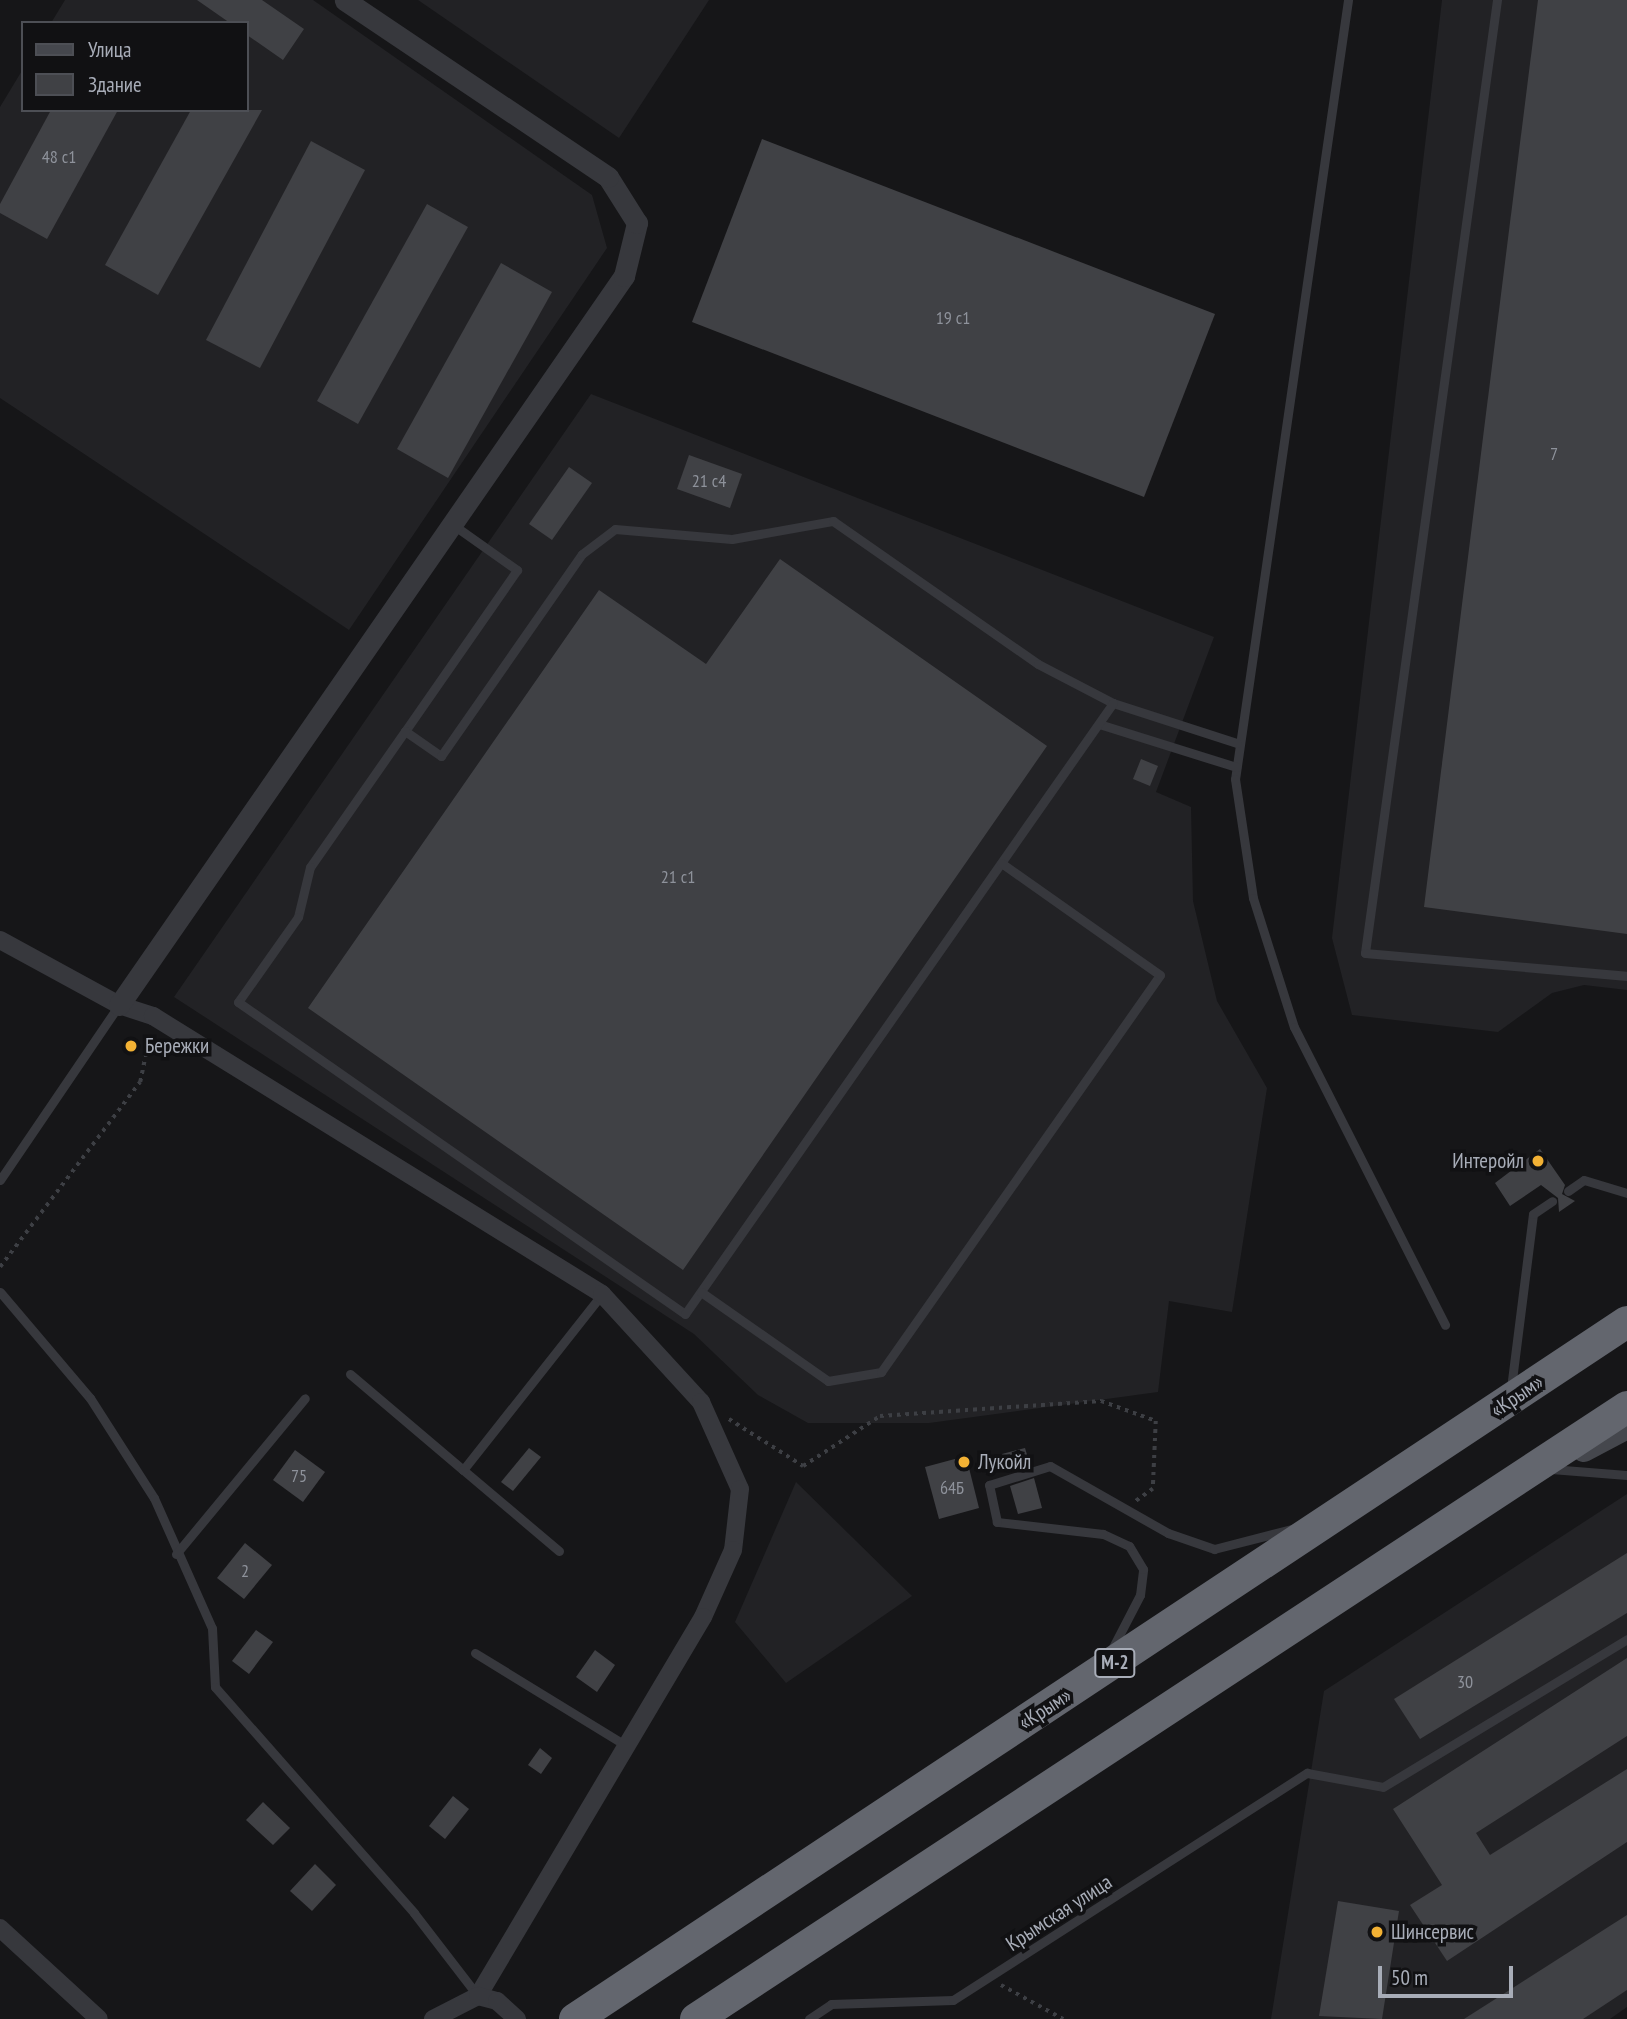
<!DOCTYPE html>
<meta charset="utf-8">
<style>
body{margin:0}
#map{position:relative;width:1627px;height:2019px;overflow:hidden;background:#161618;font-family:"PT Sans Narrow",sans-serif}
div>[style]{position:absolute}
.built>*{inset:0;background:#222225}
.building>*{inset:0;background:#404145}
.path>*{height:3.5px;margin-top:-1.75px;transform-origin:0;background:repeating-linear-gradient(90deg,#3d3f44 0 3.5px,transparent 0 8.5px)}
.service>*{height:9px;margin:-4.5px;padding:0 4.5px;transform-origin:4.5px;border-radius:4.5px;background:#37383d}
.minor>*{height:18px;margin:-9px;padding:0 9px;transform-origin:9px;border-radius:9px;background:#37383d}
.tertiary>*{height:21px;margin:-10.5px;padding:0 10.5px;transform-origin:10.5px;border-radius:10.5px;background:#37383d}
.secondary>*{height:24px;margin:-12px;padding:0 12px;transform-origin:12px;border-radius:12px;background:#45474d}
.motorway>*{height:32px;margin:-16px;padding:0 16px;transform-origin:16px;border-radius:16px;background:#63666e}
.dots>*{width:19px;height:19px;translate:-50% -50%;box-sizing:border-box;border:4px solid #111113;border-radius:50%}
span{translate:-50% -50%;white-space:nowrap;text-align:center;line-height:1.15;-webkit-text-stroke:7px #111113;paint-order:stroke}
.number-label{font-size:18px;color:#8e929b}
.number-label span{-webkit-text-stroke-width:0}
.shield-label span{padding:2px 5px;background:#111113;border:2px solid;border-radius:5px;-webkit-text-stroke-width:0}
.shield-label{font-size:19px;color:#a8adb8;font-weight:700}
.poi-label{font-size:21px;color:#a8adb8}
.left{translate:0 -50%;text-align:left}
.right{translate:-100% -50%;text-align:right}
.street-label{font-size:21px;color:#a8adb8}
.legend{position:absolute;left:21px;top:21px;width:228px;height:91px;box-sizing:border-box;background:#111113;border:2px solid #4d4f55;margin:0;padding:9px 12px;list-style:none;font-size:21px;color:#a8adb8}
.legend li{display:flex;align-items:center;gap:14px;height:35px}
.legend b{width:35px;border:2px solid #4d4f55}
.scale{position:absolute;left:1378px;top:1966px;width:135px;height:32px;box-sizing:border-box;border:4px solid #a8adb8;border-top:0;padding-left:9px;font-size:21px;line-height:24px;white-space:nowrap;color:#a8adb8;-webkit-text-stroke:5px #111113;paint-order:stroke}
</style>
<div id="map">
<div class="built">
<i style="clip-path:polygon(65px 0,313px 0,592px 195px,607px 248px,349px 630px,0 398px,0 107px,23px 69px,23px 110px,247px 110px,247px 23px,51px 23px)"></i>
<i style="clip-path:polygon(418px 0,709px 0,619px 138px)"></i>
<i style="clip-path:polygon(1442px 0,1627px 0,1627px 990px,1584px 985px,1552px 993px,1498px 1032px,1352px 1015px,1332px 938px)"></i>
<i style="clip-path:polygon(591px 394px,1214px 637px,1156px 792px,1191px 807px,1193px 901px,1217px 1001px,1267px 1088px,1232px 1312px,1169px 1301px,1158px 1392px,929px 1423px,808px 1423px,758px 1395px,694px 1334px,174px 997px)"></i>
<i style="clip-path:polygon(796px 1482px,912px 1596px,786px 1683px,735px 1622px)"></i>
<i style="clip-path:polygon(1627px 1494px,1627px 2007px,1610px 2019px,1271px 2019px,1324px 1691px)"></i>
</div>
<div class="building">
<i style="clip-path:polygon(197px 0,262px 0,304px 29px,283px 60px,247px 35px,247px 23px,230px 23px)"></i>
<i style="clip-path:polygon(1538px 0,1627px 0,1627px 934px,1424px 907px)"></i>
<i style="clip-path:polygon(51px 110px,118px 110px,47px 239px,0 213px,0 204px)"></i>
<i style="clip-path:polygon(191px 110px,262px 110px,158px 295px,105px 265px)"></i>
<i style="clip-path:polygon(762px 139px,1215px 314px,1144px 497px,692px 322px)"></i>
<i style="clip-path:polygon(311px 141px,365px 170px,260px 368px,206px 340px)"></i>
<i style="clip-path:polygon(427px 204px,468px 227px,358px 424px,317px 401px)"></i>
<i style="clip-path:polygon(501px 263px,552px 292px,448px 478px,397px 449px)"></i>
<i style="clip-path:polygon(689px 455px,742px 474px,730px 508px,677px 489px)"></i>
<i style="clip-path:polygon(569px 467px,592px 483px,552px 540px,529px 524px)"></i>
<i style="clip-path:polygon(780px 559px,1047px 746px,683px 1270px,308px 1008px,599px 590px,706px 664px)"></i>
<i style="clip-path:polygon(1141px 759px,1158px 766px,1150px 786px,1133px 779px)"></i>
<i style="clip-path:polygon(1540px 1149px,1565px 1185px,1562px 1194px,1575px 1201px,1559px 1212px,1558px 1198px,1541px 1185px,1510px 1206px,1495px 1183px)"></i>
<i style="clip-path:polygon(529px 1448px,541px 1457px,513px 1491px,501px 1482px)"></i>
<i style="clip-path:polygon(1025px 1448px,1030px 1465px,1006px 1472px,1002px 1454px)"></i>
<i style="clip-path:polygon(295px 1450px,325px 1472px,303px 1502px,273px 1480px)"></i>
<i style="clip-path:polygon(966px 1456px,979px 1508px,939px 1519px,925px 1467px)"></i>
<i style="clip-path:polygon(1034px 1478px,1042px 1508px,1018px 1514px,1010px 1486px)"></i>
<i style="clip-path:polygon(245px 1543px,272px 1565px,244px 1599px,217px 1578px)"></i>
<i style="clip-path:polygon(1627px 1553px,1627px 1613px,1420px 1739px,1394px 1699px)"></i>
<i style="clip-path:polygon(256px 1630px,273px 1642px,249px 1674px,232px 1661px)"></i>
<i style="clip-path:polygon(595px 1650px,615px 1665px,597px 1692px,576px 1677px)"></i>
<i style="clip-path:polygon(1627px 1658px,1627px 1736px,1476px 1833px,1490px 1855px,1627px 1769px,1627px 1842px,1447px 1961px,1410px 1905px,1442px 1885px,1393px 1809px)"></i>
<i style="clip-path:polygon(540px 1748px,552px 1758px,541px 1774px,528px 1765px)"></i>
<i style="clip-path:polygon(453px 1796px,469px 1809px,445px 1839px,429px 1826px)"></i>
<i style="clip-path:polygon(263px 1802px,290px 1828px,273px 1845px,246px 1820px)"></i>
<i style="clip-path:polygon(315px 1864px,336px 1885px,312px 1911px,290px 1891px)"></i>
<i style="clip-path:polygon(1338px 1901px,1399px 1911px,1382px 2019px,1319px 2016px)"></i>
<i style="clip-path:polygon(1627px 1915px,1627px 1990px,1583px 2019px,1464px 2019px)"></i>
</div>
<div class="path">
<i style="left:0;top:1267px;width:232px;rotate:-52.9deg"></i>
<i style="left:140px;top:1082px;width:50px;rotate:-78.5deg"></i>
<i style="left:729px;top:1419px;width:88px;rotate:32.4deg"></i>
<i style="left:803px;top:1466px;width:92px;rotate:-33deg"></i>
<i style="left:880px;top:1416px;width:222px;rotate:-3.9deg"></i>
<i style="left:1101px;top:1401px;width:59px;rotate:20deg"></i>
<i style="left:1156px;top:1421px;width:68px;rotate:92.5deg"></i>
<i style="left:1153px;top:1489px;width:22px;rotate:144deg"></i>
<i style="left:1001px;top:1985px;width:71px;rotate:28.7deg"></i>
</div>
<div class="service">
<i style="left:1348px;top:0;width:787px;rotate:98.25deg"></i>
<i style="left:1235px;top:779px;width:120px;rotate:81.4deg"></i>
<i style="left:1253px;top:898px;width:135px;rotate:72.4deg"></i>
<i style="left:1294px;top:1027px;width:334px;rotate:63.1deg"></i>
<i style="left:1497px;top:0;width:962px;rotate:97.89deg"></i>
<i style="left:1365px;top:953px;width:263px;rotate:5deg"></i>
<i style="left:452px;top:524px;width:80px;rotate:35.3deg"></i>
<i style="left:517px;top:570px;width:196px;rotate:124.8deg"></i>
<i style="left:405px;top:731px;width:44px;rotate:34.8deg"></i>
<i style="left:441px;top:756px;width:246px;rotate:-55.1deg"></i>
<i style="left:582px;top:554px;width:41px;rotate:-37.1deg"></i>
<i style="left:615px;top:529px;width:117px;rotate:4.9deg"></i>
<i style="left:732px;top:539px;width:103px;rotate:-10.1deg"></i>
<i style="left:833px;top:521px;width:250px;rotate:34.9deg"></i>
<i style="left:1038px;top:664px;width:85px;rotate:27.5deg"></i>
<i style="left:1113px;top:703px;width:130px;rotate:17.9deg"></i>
<i style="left:1099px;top:724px;width:144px;rotate:17.4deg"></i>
<i style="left:405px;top:731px;width:166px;rotate:124.9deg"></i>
<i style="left:310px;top:867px;width:51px;rotate:103.5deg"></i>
<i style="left:298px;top:917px;width:104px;rotate:125.2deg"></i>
<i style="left:238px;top:1002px;width:545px;rotate:34.91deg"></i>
<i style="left:685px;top:1314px;width:746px;rotate:-54.99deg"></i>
<i style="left:0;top:1180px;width:212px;rotate:-55.8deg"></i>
<i style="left:1568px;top:1191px;width:19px;rotate:-35deg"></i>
<i style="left:1584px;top:1180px;width:45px;rotate:16.8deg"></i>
<i style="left:0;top:1292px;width:139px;rotate:49.7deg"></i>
<i style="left:90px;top:1398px;width:119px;rotate:57.4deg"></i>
<i style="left:154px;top:1498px;width:142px;rotate:66deg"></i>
<i style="left:212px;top:1628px;width:59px;rotate:87.1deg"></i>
<i style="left:215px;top:1687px;width:301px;rotate:48.6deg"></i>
<i style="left:414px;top:1913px;width:105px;rotate:52.4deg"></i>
<i style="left:701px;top:1292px;width:155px;rotate:35deg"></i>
<i style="left:828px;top:1381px;width:54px;rotate:-9.6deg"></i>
<i style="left:881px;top:1372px;width:485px;rotate:-54.9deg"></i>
<i style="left:1160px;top:975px;width:194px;rotate:-144.8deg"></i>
<i style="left:350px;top:1374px;width:148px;rotate:40.3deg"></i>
<i style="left:1511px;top:1388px;width:175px;rotate:-82.8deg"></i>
<i style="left:1533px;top:1214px;width:23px;rotate:-34deg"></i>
<i style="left:1551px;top:1469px;width:76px;rotate:4.5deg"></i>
<i style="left:559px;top:1551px;width:126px;rotate:-139.8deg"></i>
<i style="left:463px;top:1470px;width:224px;rotate:-51.7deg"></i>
<i style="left:176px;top:1554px;width:202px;rotate:-50.4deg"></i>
<i style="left:1112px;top:1649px;width:61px;rotate:-62.6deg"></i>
<i style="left:1140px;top:1595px;width:26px;rotate:-83deg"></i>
<i style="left:1143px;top:1569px;width:27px;rotate:-121deg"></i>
<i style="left:1129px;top:1546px;width:29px;rotate:-155deg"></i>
<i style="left:1103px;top:1534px;width:107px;rotate:-173.5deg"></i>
<i style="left:997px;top:1522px;width:38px;rotate:-102deg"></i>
<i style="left:989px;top:1485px;width:64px;rotate:-17.3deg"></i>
<i style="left:1050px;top:1466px;width:136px;rotate:29.6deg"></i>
<i style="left:1168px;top:1533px;width:49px;rotate:19.2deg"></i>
<i style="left:1214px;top:1549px;width:81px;rotate:-14.4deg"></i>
<i style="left:475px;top:1653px;width:178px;rotate:31.5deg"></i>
<i style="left:809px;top:2019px;width:27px;rotate:-34deg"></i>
<i style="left:831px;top:2004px;width:122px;rotate:-1.9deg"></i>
<i style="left:953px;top:2000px;width:421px;rotate:-32.7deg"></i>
<i style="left:1307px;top:1773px;width:77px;rotate:10.4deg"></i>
<i style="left:1383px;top:1787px;width:285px;rotate:-31.2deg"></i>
</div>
<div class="minor">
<i style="left:0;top:940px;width:136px;rotate:28.6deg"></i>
<i style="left:119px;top:1005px;width:36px;rotate:18deg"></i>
<i style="left:153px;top:1016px;width:528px;rotate:31.76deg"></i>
<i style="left:602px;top:1294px;width:147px;rotate:47.5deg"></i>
<i style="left:701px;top:1402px;width:95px;rotate:65.9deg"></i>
<i style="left:740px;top:1489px;width:61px;rotate:96.5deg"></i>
<i style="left:733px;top:1550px;width:73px;rotate:114.1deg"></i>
<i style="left:703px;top:1617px;width:441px;rotate:120.7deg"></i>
<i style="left:0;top:1928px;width:134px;rotate:42.6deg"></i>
<i style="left:433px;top:2019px;width:51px;rotate:-27.1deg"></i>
<i style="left:478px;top:1996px;width:20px;rotate:15deg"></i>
<i style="left:497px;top:2001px;width:27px;rotate:42deg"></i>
</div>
<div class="tertiary">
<i style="left:119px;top:1005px;width:887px;rotate:-55.29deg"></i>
<i style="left:624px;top:276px;width:55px;rotate:-76.2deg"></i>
<i style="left:637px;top:223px;width:54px;rotate:-122.2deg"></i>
<i style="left:608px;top:177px;width:317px;rotate:-146.1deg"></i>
</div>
<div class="secondary">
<i style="left:1584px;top:1450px;width:49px;rotate:-28.1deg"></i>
</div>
<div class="motorway">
<i style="left:575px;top:2019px;width:1262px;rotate:-33.53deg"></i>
<i style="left:696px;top:2019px;width:1114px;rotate:-33.32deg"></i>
</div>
<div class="dots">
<i style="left:131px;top:1046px;background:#f2b134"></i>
<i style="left:1538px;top:1161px;background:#f2b134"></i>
<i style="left:964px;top:1462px;background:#f2b134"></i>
<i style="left:1377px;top:1932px;background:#f2b134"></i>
</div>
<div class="number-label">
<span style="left:59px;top:157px">48 с1</span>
<span style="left:953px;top:318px">19 с1</span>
<span style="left:1554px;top:454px">7</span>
<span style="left:709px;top:481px">21 с4</span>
<span style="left:678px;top:877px">21 с1</span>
<span style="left:299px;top:1476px">75</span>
<span style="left:952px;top:1488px">64Б</span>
<span style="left:245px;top:1571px">2</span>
<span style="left:1465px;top:1682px">30</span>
</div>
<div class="shield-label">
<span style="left:1115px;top:1663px">М-2</span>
</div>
<div class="poi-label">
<span class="left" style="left:145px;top:1046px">Бережки</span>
<span class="right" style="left:1524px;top:1161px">Интеройл</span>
<span class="left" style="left:978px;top:1462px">Лукойл</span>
<span class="left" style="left:1391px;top:1932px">Шинсервис</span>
</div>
<div class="street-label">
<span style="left:1517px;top:1396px;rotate:-34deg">«Крым»</span>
<span style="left:1045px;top:1709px;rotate:-33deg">«Крым»</span>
<span style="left:1059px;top:1913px;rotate:-33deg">Крымская улица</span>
</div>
<ul class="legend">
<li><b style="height:9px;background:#45474d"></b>Улица</li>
<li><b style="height:19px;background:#404145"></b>Здание</li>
</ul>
<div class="scale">50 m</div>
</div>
